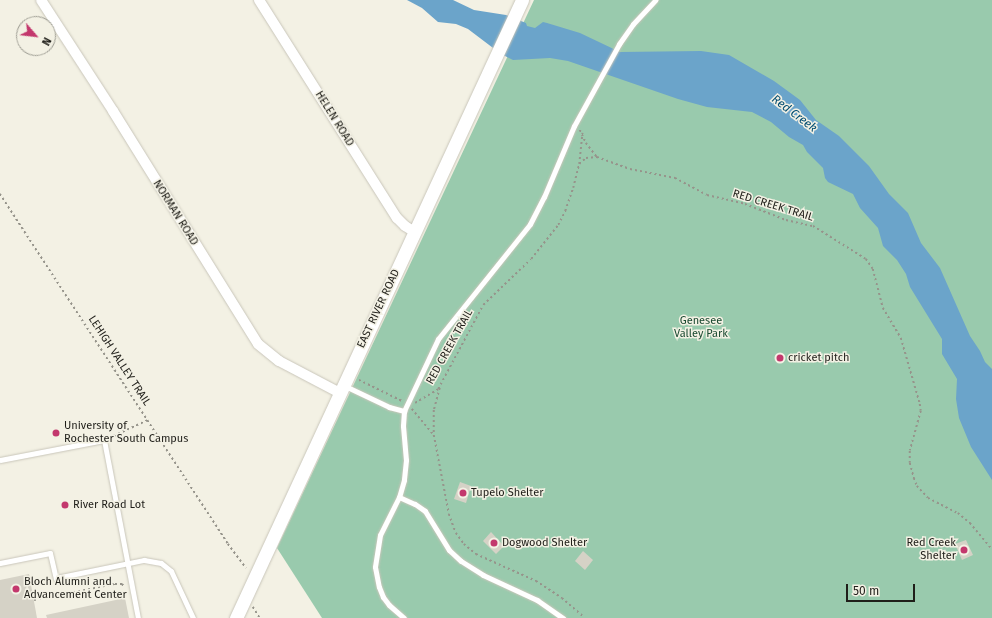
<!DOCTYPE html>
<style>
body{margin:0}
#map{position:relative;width:992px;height:618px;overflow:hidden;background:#f3f1e4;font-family:"Fira Sans",sans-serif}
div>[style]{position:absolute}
.green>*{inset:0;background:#99caad}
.water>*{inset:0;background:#6ba4ca}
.building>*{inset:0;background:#d5d2c6}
.path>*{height:1.5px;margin-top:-0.75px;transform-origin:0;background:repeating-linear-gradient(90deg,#96948b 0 2px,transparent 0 5px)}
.roads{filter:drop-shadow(0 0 1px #c9c6ba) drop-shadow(0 0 1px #c9c6ba)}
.service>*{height:5px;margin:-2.5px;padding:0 2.5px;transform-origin:2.5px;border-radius:2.5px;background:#fff}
.minor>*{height:10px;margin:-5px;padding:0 5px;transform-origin:5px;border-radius:5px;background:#fff}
.tertiary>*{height:13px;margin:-6.5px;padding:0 6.5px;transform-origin:6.5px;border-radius:6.5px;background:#fff}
.dots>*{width:11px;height:11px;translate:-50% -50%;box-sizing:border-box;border:2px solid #f3f1e4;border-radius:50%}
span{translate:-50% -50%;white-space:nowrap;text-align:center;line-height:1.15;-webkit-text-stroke:3px #f3f1e4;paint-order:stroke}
.street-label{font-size:11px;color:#1f1e19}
.park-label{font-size:11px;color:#194930}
.poi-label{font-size:11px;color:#1f1e19}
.left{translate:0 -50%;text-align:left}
.right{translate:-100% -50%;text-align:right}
.water-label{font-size:12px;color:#004c71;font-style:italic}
.north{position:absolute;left:16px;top:16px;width:40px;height:40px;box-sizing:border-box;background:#f3f1e4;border:1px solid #9e9d93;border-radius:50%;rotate:118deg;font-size:11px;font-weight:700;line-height:16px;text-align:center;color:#1f1e19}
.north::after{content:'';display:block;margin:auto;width:14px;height:18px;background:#c3386d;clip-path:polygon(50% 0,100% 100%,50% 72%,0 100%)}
.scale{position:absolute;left:846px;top:584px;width:69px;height:18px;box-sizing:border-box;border:2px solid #1f1e19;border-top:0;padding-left:5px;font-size:12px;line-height:14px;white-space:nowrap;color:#1f1e19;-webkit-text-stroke:3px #f3f1e4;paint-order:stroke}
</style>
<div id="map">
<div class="green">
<i style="clip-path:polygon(534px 0,992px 0,992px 618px,322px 618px,277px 548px)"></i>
</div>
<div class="water">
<i style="clip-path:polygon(407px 0,453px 0,474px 10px,506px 15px,526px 23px,527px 26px,535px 28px,543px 22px,547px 23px,580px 33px,620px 52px,701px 51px,729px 55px,774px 81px,800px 100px,816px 120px,839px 136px,869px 166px,889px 194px,908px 213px,921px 243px,940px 268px,970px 336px,980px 351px,985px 362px,992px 369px,992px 480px,971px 447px,959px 418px,956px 399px,957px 379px,942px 354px,942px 339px,910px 287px,906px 274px,897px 260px,883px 246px,878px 228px,860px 208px,853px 194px,828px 182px,825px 178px,823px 168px,807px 152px,803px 145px,789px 137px,771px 122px,752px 112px,707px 107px,678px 99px,568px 61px,550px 58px,513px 60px,501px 54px,468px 29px,456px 24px,438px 22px,422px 8px)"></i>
</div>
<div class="building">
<i style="clip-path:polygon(460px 482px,471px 486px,466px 503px,454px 499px)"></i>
<i style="clip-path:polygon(491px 532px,504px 546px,496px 554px,483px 541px)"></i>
<i style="clip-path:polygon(966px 540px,973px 555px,962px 560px,955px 544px)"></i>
<i style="clip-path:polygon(583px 551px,593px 560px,585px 570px,575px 561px)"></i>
<i style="clip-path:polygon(29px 574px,37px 618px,0 618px,0 580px)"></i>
<i style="clip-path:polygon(125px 598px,129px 618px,47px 618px,46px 615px)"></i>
</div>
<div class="path">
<i style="left:580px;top:130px;width:14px;rotate:65deg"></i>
<i style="left:586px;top:143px;width:18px;rotate:52deg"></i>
<i style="left:579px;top:164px;width:9px;rotate:-41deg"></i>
<i style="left:586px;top:158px;width:11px;rotate:-5deg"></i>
<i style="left:597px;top:157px;width:35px;rotate:20deg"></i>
<i style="left:630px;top:169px;width:46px;rotate:11.3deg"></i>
<i style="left:675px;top:178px;width:36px;rotate:28deg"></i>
<i style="left:707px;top:195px;width:39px;rotate:13deg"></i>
<i style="left:745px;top:204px;width:44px;rotate:21.3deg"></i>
<i style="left:786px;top:220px;width:28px;rotate:13deg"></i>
<i style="left:813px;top:226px;width:62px;rotate:31.9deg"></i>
<i style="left:866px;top:259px;width:12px;rotate:55deg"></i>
<i style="left:873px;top:269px;width:40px;rotate:75.6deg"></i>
<i style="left:883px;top:308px;width:35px;rotate:59deg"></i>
<i style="left:901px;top:338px;width:69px;rotate:73.9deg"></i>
<i style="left:920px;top:404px;width:7px;rotate:82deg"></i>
<i style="left:921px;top:411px;width:41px;rotate:105.4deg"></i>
<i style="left:910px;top:451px;width:12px;rotate:90deg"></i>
<i style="left:910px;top:463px;width:16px;rotate:75deg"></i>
<i style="left:914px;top:478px;width:9px;rotate:69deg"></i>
<i style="left:917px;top:486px;width:16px;rotate:47deg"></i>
<i style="left:928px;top:498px;width:34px;rotate:27deg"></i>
<i style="left:958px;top:513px;width:16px;rotate:40deg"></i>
<i style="left:970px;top:523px;width:34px;rotate:50deg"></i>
<i style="left:0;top:194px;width:418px;rotate:56.9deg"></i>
<i style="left:228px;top:544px;width:30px;rotate:53deg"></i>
<i style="left:359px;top:380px;width:48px;rotate:26deg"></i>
<i style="left:440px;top:388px;width:23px;rotate:105deg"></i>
<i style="left:434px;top:410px;width:25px;rotate:90deg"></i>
<i style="left:434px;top:435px;width:80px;rotate:79.2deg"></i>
<i style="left:449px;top:514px;width:20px;rotate:70deg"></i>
<i style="left:456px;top:533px;width:14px;rotate:54deg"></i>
<i style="left:464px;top:544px;width:16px;rotate:40deg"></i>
<i style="left:476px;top:554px;width:66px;rotate:24.2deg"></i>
<i style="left:536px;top:581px;width:31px;rotate:33deg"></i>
<i style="left:562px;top:598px;width:30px;rotate:41deg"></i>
<i style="left:415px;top:403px;width:27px;rotate:-31deg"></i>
<i style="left:438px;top:389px;width:95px;rotate:-61.8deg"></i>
<i style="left:483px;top:305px;width:66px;rotate:-43.8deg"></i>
<i style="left:531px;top:259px;width:43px;rotate:-51.5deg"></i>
<i style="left:558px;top:225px;width:16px;rotate:-63deg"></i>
<i style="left:565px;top:211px;width:24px;rotate:-71deg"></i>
<i style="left:573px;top:188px;width:25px;rotate:-76deg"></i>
<i style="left:579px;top:164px;width:31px;rotate:-84deg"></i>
<i style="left:412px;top:409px;width:33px;rotate:50deg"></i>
<i style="left:109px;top:438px;width:43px;rotate:-24.8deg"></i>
<i style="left:34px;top:600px;width:83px;rotate:-11.2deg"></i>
<i style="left:115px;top:584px;width:7px"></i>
<i style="left:122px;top:584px;width:3px;rotate:45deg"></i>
<i style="left:253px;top:607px;width:13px;rotate:58deg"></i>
</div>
<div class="roads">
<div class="service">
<i style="left:345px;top:386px;width:49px;rotate:25.5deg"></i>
<i style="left:389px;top:407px;width:16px;rotate:15deg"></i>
<i style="left:404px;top:411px;width:15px;rotate:94deg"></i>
<i style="left:403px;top:426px;width:34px;rotate:85deg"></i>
<i style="left:406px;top:460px;width:20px;rotate:96deg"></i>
<i style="left:404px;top:480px;width:18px;rotate:106deg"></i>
<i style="left:399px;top:497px;width:42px;rotate:116.6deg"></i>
<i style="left:380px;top:535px;width:32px;rotate:99deg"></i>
<i style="left:375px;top:567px;width:20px;rotate:79deg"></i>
<i style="left:379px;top:587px;width:11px;rotate:68deg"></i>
<i style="left:383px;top:597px;width:10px;rotate:53deg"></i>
<i style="left:389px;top:605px;width:20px;rotate:41deg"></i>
<i style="left:404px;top:411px;width:80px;rotate:-64.7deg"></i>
<i style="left:438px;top:339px;width:147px;rotate:-51.3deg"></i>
<i style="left:530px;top:224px;width:30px;rotate:-63deg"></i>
<i style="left:544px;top:197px;width:77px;rotate:-67.1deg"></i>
<i style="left:574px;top:126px;width:94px;rotate:-61.2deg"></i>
<i style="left:619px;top:44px;width:24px;rotate:-55deg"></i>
<i style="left:633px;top:24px;width:33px;rotate:-47deg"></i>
<i style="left:0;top:460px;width:106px;rotate:-10.9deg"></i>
<i style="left:104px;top:440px;width:181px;rotate:79.2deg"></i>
<i style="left:399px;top:497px;width:17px;rotate:24deg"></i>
<i style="left:415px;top:504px;width:12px;rotate:35deg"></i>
<i style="left:425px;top:511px;width:46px;rotate:58.4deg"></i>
<i style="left:449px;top:550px;width:16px;rotate:43deg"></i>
<i style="left:461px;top:561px;width:26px;rotate:32deg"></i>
<i style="left:483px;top:575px;width:60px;rotate:24.8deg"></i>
<i style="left:537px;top:600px;width:32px;rotate:35deg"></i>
<i style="left:0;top:563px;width:51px;rotate:-11.3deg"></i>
<i style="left:50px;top:553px;width:26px;rotate:77deg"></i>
<i style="left:56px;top:578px;width:90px;rotate:-11.6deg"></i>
<i style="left:144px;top:560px;width:17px;rotate:10deg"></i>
<i style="left:161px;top:563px;width:13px;rotate:39deg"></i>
<i style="left:171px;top:571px;width:52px;rotate:64.9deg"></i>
</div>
<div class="minor">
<i style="left:41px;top:0;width:132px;rotate:57deg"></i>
<i style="left:113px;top:111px;width:274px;rotate:58.1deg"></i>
<i style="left:258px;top:344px;width:27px;rotate:39deg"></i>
<i style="left:279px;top:361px;width:69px;rotate:27.7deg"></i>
<i style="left:259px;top:0;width:258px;rotate:57.7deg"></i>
<i style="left:397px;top:218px;width:11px;rotate:45deg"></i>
<i style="left:405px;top:226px;width:12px;rotate:31deg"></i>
</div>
<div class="tertiary">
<i style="left:236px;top:618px;width:681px;rotate:-65.17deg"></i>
</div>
</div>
<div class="dots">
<i style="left:780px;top:358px;background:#c3386d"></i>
<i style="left:56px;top:433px;background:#c3386d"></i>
<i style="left:463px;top:493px;background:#c3386d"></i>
<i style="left:65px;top:505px;background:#c3386d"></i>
<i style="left:494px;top:543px;background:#c3386d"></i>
<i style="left:964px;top:550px;background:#c3386d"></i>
<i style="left:16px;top:589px;background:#c3386d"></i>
</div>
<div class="street-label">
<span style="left:334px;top:119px;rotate:58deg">HELEN ROAD</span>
<span style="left:773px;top:206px;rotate:17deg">RED CREEK TRAIL</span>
<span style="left:175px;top:213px;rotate:58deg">NORMAN ROAD</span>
<span style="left:379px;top:309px;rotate:-65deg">EAST RIVER ROAD</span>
<span style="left:450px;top:347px;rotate:-61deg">RED CREEK TRAIL</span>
<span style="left:119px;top:361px;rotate:57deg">LEHIGH VALLEY TRAIL</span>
</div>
<div class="park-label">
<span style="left:701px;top:328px">Genesee<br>Valley Park</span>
</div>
<div class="poi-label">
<span class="left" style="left:788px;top:358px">cricket pitch</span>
<span class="left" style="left:64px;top:433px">University of<br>Rochester South Campus</span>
<span class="left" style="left:471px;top:493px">Tupelo Shelter</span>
<span class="left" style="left:73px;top:505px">River Road Lot</span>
<span class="left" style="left:502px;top:543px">Dogwood Shelter</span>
<span class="right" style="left:956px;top:550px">Red Creek<br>Shelter</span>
<span class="left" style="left:24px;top:589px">Bloch Alumni and<br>Advancement Center</span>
</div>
<div class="water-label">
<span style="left:794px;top:114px;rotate:37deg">Red Creek</span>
</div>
<div class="north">N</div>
<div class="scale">50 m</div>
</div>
